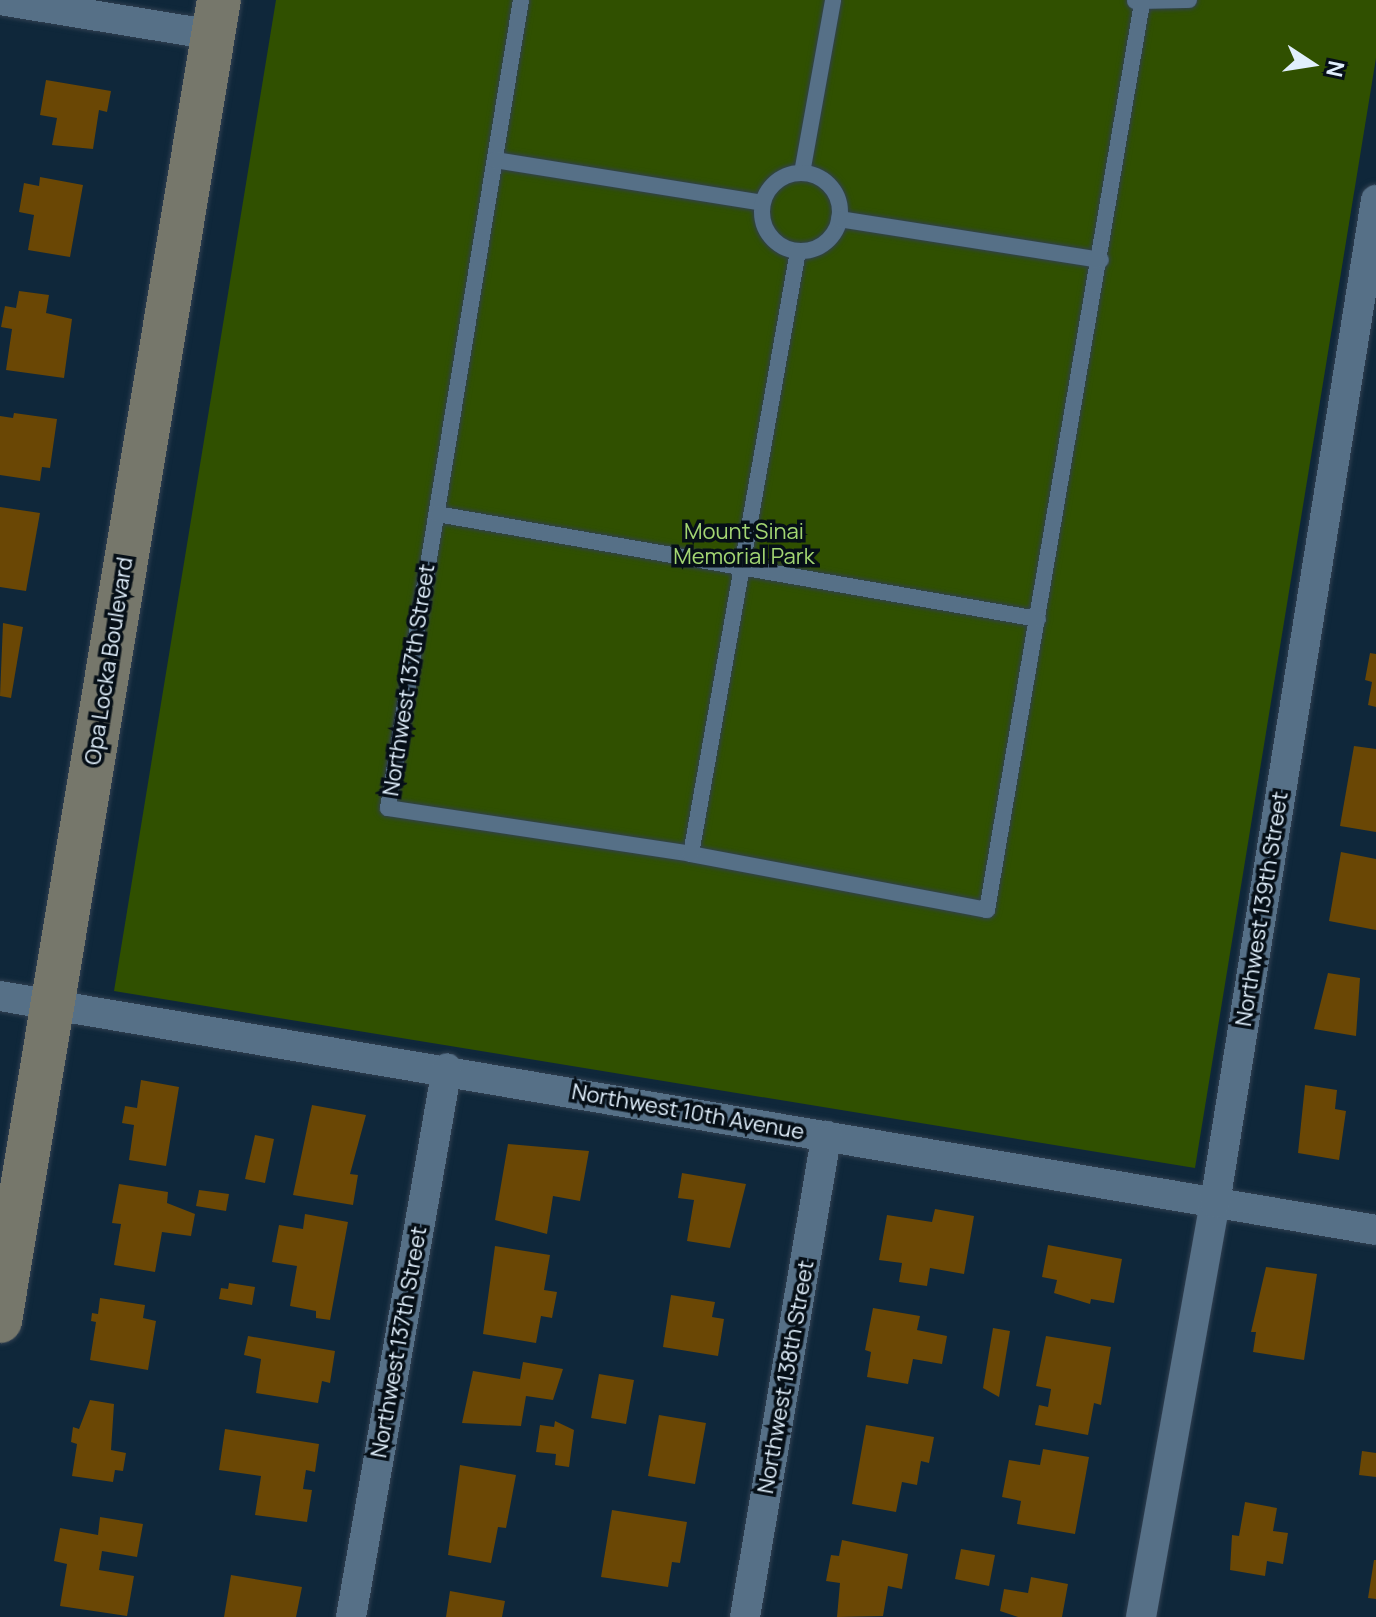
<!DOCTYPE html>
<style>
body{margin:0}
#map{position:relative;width:1376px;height:1617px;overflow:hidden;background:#0f273a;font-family:Manrope,sans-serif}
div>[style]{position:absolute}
.green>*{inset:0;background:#305000}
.building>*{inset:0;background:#6a4705}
.roads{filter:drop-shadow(0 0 2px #314051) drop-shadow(0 0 2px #314051)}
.lane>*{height:16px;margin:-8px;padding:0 8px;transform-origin:8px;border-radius:8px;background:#567087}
.lane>.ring{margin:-8px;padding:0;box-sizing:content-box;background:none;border:16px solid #567087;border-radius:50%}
.street>*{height:30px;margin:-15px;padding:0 15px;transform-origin:15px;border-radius:15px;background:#567087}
.secondary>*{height:44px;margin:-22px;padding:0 22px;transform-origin:22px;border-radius:22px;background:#76776b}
span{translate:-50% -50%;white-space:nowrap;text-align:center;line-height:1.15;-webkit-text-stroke:7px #060f17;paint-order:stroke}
.park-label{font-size:22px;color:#a3d673}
.street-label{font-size:22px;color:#e0effc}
.north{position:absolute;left:1272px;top:24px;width:80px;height:80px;-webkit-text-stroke:6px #060f17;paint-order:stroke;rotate:102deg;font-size:22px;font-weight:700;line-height:32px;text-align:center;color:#e0effc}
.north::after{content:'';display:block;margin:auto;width:28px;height:36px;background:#e0effc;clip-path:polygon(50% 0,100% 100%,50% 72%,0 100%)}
</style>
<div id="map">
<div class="green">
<i style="clip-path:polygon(276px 0,1376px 0,1376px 58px,1195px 1168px,114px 991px)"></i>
</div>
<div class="building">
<i style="clip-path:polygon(46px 80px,111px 91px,107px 112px,99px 110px,93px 149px,52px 145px,57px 118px,40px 115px)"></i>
<i style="clip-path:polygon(40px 177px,83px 185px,70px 257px,28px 250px,34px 215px,19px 212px,24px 183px,39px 186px)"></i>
<i style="clip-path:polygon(19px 291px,49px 295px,46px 313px,72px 319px,64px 378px,6px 370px,12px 329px,1px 327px,5px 306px,16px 308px)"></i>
<i style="clip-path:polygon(14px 413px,57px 419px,50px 468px,42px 467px,40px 481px,0 475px,0 416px,13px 418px)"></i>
<i style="clip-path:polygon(0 507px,40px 513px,26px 591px,0 587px)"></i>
<i style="clip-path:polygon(3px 623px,23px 627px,11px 698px,0 696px)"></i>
<i style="clip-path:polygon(1370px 653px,1376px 654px,1376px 707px,1368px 705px,1372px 682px,1365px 680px)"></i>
<i style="clip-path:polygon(1354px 746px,1376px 749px,1376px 832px,1340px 826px)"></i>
<i style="clip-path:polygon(1341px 852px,1376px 859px,1376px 930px,1329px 921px)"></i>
<i style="clip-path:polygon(1328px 973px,1360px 978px,1356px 1036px,1314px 1029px)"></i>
<i style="clip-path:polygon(141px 1080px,179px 1087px,166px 1166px,129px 1160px,134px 1125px,122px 1123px,125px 1106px,137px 1108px)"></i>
<i style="clip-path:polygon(1305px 1085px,1337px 1090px,1335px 1109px,1346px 1111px,1339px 1160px,1298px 1153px)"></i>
<i style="clip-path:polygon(312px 1105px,366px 1115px,350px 1174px,358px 1175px,353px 1205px,293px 1195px)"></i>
<i style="clip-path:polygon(255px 1135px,274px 1139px,265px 1183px,245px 1179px)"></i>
<i style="clip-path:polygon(508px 1144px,589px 1151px,580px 1201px,553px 1196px,547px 1234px,495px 1220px)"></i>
<i style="clip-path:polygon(682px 1173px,746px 1184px,730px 1248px,687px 1241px,694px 1200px,678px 1198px)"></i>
<i style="clip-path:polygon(119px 1184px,168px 1192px,167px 1203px,195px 1214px,191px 1236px,162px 1232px,155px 1272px,114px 1265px,121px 1224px,112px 1223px)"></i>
<i style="clip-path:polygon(199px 1190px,229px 1194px,226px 1211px,196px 1206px)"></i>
<i style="clip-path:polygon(935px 1209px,974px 1216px,964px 1274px,930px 1268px,927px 1286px,899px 1282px,902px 1263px,879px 1260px,887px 1215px,932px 1222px)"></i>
<i style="clip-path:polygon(305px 1214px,348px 1222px,330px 1320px,316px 1318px,316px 1311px,290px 1306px,297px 1266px,272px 1262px,279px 1225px,303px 1229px)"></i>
<i style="clip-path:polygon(1048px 1245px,1122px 1259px,1114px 1303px,1091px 1299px,1090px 1304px,1054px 1293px,1057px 1280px,1042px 1277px)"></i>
<i style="clip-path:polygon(495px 1246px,550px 1255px,544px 1290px,557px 1292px,552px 1318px,541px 1316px,536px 1343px,483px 1334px)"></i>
<i style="clip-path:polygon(1266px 1267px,1317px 1274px,1304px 1360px,1253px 1352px,1256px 1332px,1251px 1332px)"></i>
<i style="clip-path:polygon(229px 1283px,255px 1287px,252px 1305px,219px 1299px,221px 1288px,228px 1289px)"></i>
<i style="clip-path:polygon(671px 1295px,715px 1302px,712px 1317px,724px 1319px,718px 1356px,663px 1347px)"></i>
<i style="clip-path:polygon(100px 1298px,145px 1305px,143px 1318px,156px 1321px,148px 1370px,90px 1360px,96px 1322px,91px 1321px,92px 1313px,98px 1314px)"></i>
<i style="clip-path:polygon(873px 1308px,920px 1316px,917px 1330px,947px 1336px,942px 1364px,913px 1359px,908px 1384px,867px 1377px,871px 1352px,865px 1350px)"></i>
<i style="clip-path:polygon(993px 1328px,1010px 1331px,999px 1397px,983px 1388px)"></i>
<i style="clip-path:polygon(248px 1336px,335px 1351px,330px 1383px,322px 1381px,318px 1403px,256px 1393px,261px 1359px,244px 1355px)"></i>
<i style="clip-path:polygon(1046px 1336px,1111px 1347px,1101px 1405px,1094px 1403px,1088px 1435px,1035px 1425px,1039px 1405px,1048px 1407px,1051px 1389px,1036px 1386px)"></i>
<i style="clip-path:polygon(523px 1362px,563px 1369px,553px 1400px,526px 1396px,521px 1426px,462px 1423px,473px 1371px,520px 1379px)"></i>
<i style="clip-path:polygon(599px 1374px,634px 1380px,626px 1424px,591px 1418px)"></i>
<i style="clip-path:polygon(90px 1400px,114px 1404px,111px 1450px,126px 1453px,123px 1471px,115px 1470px,113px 1482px,72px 1476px,77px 1444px,71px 1442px,73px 1427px,79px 1429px)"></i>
<i style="clip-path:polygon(659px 1415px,706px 1423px,695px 1484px,648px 1476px)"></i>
<i style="clip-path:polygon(555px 1421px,574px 1430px,569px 1467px,555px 1465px,556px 1454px,536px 1452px,540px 1425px,554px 1427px)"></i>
<i style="clip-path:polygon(866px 1425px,934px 1437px,929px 1463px,921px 1461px,917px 1485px,902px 1482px,896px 1512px,852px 1504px)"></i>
<i style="clip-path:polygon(225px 1429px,319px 1444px,315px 1472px,306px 1470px,303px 1489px,312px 1490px,307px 1522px,255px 1515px,261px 1476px,219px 1470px)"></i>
<i style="clip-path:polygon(1043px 1449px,1089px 1457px,1075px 1534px,1017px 1524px,1021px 1501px,1002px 1497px,1009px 1460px,1040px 1465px)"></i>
<i style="clip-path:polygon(1362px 1451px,1376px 1453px,1376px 1477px,1359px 1475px)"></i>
<i style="clip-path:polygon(460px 1465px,516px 1475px,506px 1528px,498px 1527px,491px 1563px,448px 1555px)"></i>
<i style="clip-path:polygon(1245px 1502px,1277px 1508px,1273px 1531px,1288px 1533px,1283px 1564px,1267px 1561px,1265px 1576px,1230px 1570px,1232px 1535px,1239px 1536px)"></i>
<i style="clip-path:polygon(612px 1510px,687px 1522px,680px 1563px,672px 1562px,668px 1587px,601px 1577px)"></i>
<i style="clip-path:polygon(100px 1517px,143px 1524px,137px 1557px,102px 1551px,99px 1570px,134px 1576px,127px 1616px,60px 1606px,67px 1564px,54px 1561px,60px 1528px,98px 1535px)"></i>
<i style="clip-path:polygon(842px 1540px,908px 1554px,902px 1589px,888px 1586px,883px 1616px,837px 1617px,840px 1583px,826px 1581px,831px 1555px,839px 1556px)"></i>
<i style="clip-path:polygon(961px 1549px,995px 1555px,989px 1586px,955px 1579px)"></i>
<i style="clip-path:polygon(1374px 1560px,1376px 1560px,1376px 1599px,1368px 1598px)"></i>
<i style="clip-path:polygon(231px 1575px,302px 1587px,296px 1617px,224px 1617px)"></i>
<i style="clip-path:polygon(1031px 1577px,1068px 1584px,1062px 1617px,1018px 1617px,1000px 1611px,1004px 1589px,1028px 1593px)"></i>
<i style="clip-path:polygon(450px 1591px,505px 1601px,502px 1617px,446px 1617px)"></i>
</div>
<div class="roads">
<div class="lane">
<i style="left:521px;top:0;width:819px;rotate:99.35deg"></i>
<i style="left:388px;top:808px;width:306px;rotate:8.6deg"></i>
<i style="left:691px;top:854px;width:301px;rotate:10.7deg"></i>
<i style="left:987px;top:910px;width:920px;rotate:-80.3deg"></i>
<i style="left:1135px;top:1px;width:54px;rotate:-1.1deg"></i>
<i style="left:495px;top:160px;width:271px;rotate:9.1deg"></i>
<i style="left:802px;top:173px;width:176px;rotate:-79.8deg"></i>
<i class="ring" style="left:762px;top:173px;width:62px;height:62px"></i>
<i style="left:839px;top:219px;width:265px;rotate:8.9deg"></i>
<i style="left:437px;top:514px;width:610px;rotate:9.91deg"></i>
<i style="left:691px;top:854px;width:612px;rotate:-79.94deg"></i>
</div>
<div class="street">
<i style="left:0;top:0;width:216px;rotate:9.3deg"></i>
<i style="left:0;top:996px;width:1396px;rotate:9.65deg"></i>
<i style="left:351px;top:1617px;width:557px;rotate:-80.08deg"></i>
<i style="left:745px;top:1617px;width:488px;rotate:-80.4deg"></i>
<i style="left:1141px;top:1617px;width:421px;rotate:-79.9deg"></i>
<i style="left:1215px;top:1203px;width:1016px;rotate:-80.88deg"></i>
</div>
<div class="secondary">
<i style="left:0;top:1321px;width:1339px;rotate:-80.59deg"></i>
</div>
</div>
<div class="park-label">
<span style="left:744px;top:544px">Mount Sinai<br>Memorial Park</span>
</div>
<div class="street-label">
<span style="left:109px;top:661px;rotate:-81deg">Opa Locka Boulevard</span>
<span style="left:409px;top:680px;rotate:-81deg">Northwest 137th Street</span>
<span style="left:1262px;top:909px;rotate:-81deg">Northwest 139th Street</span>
<span style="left:688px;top:1112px;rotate:10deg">Northwest 10th Avenue</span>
<span style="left:399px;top:1342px;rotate:-80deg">Northwest 137th Street</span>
<span style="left:786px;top:1377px;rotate:-80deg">Northwest 138th Street</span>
</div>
<div class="north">N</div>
</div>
